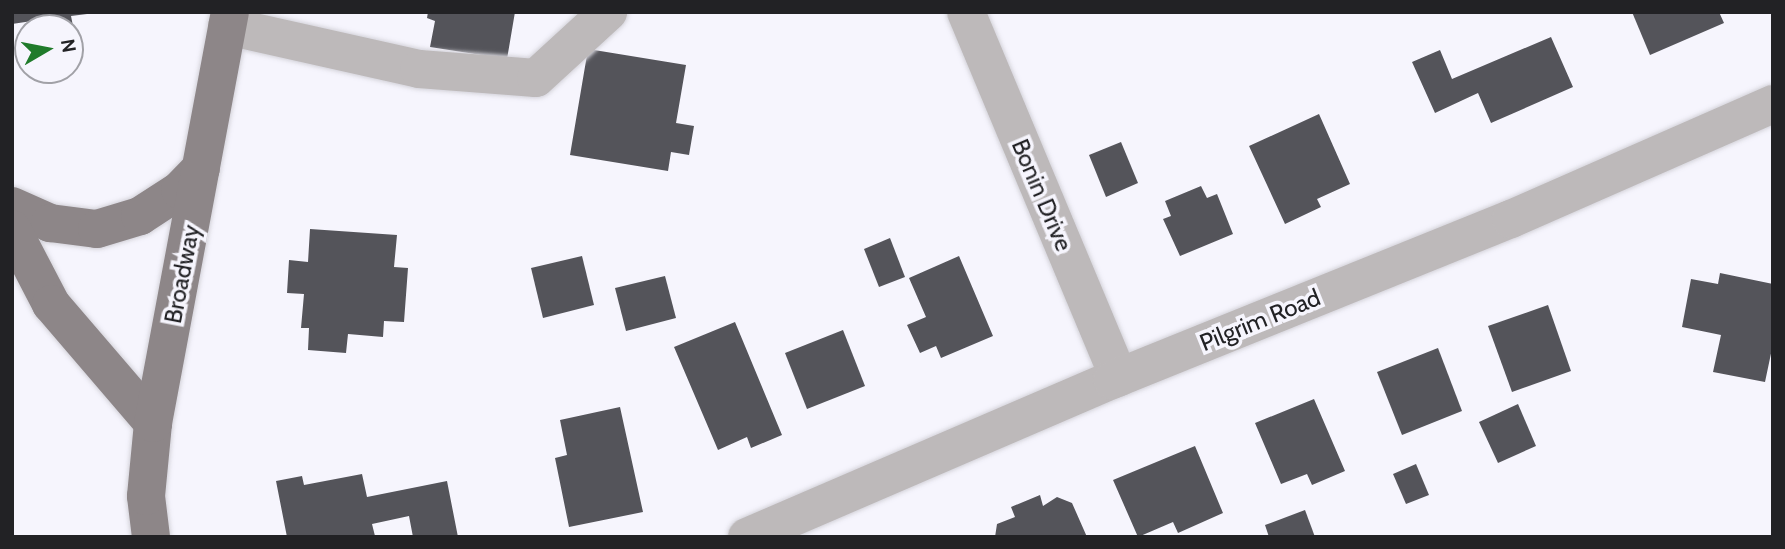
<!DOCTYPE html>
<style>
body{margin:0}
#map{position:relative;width:1785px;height:549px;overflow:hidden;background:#f6f5fd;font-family:Cabin,sans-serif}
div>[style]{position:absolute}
.building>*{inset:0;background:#54545a}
.roads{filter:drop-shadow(0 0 2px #d4d3da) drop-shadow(0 0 2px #d4d3da)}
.minor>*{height:38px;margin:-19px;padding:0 19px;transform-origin:19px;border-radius:19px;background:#bdb9ba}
.major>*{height:38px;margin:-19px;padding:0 19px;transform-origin:19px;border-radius:19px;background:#8d8688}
span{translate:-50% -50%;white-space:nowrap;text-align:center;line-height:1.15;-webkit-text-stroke:7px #f6f5fd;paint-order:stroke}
.street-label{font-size:24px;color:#222225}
.frame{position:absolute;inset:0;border:14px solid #222225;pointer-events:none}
.north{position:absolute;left:14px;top:14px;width:70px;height:70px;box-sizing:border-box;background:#f6f5fd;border:2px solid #a1a1a7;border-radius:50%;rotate:80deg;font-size:19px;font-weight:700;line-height:28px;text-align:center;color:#222225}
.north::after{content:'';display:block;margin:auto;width:24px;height:32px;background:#207b2b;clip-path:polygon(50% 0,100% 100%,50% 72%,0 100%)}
</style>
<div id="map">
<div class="building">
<i style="clip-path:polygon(12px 12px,87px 12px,87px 14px,71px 16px,73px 26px,54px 28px,52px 18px,12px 24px)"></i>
<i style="clip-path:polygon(428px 12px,515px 12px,507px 59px,430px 47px,435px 21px,427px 18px)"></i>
<i style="clip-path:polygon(1632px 12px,1719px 12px,1724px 23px,1650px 55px)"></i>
<i style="clip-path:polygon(1551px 37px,1573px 87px,1491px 123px,1478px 93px,1435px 113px,1412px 62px,1440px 50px,1452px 79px)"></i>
<i style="clip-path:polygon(588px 49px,686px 65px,676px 123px,694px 126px,689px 155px,671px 152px,668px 171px,570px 155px)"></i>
<i style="clip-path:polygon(1319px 114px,1350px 184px,1317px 199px,1321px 207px,1285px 224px,1249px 146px)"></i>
<i style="clip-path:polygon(1121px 142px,1138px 183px,1106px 197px,1089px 155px)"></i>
<i style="clip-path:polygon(1201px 186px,1207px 198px,1217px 194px,1233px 234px,1180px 256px,1163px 219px,1171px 216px,1165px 201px)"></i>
<i style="clip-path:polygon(310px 229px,397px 235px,394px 267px,408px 268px,404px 322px,384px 321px,383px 337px,348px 334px,346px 353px,308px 350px,309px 328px,301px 328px,304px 294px,287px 293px,289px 260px,308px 262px)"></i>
<i style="clip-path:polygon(890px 238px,905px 277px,879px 287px,864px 249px)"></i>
<i style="clip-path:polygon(582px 256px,594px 305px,543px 318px,531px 268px)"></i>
<i style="clip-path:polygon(959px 256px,993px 336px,941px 358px,936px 346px,920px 353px,907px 325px,926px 317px,909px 278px)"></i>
<i style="clip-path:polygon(1720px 273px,1773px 284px,1773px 344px,1765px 382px,1713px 372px,1721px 335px,1682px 327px,1691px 279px,1718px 284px)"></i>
<i style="clip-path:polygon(665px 276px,676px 318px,626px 331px,615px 288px)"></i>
<i style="clip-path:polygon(1548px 305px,1571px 371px,1512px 392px,1488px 326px)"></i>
<i style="clip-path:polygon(735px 322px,782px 435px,751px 448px,747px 437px,718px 450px,674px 347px)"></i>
<i style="clip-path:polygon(843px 330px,865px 386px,807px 409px,785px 353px)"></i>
<i style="clip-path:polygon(1438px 348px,1462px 411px,1402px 435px,1377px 372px)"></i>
<i style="clip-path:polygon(1314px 399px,1345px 471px,1312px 485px,1307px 474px,1281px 484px,1255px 423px)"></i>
<i style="clip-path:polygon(1518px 404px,1536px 446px,1498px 463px,1479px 422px)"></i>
<i style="clip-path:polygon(620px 407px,643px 512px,569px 527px,555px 458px,567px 455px,560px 420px)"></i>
<i style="clip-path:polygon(1195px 446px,1223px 513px,1178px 533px,1173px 522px,1138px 537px,1113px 480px)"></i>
<i style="clip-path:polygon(1416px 464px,1429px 495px,1406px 504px,1393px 474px)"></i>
<i style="clip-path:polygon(362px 474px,367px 497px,447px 481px,458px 537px,413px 537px,409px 516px,372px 524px,375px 536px,370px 537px,287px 537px,276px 481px,302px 476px,304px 485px)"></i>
<i style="clip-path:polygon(1040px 495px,1043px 506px,1057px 497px,1072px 503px,1087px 537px,995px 537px,997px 524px,1015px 517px,1011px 507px)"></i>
<i style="clip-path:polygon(1305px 510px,1315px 537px,1269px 537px,1265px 525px)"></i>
</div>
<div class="roads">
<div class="minor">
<i style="left:966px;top:12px;width:396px;rotate:67.3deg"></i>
<i style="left:227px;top:26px;width:197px;rotate:12.6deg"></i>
<i style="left:419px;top:69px;width:117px;rotate:4.4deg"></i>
<i style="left:536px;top:78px;width:98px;rotate:-42.5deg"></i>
<i style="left:747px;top:537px;width:397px;rotate:-23.3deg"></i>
<i style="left:1112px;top:380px;width:430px;rotate:-22deg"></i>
<i style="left:1511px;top:219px;width:286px;rotate:-23.7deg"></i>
</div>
<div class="major">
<i style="left:12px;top:206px;width:42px;rotate:24.1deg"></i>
<i style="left:50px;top:223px;width:47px;rotate:7.3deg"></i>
<i style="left:97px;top:229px;width:45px;rotate:-16.8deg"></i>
<i style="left:140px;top:216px;width:48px;rotate:-33deg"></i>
<i style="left:180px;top:190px;width:30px;rotate:-46deg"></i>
<i style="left:12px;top:229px;width:85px;rotate:62.5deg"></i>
<i style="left:51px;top:304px;width:157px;rotate:49.4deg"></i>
<i style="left:151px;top:537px;width:41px;rotate:-97deg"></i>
<i style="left:146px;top:496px;width:73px;rotate:-84.5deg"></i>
<i style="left:153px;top:423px;width:418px;rotate:-79.4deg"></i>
</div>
</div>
<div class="street-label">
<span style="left:1042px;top:195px;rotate:67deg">Bonin Drive</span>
<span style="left:182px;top:274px;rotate:-79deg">Broadway</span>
<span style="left:1260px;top:320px;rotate:-22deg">Pilgrim Road</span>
</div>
<div class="frame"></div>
<div class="north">N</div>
</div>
